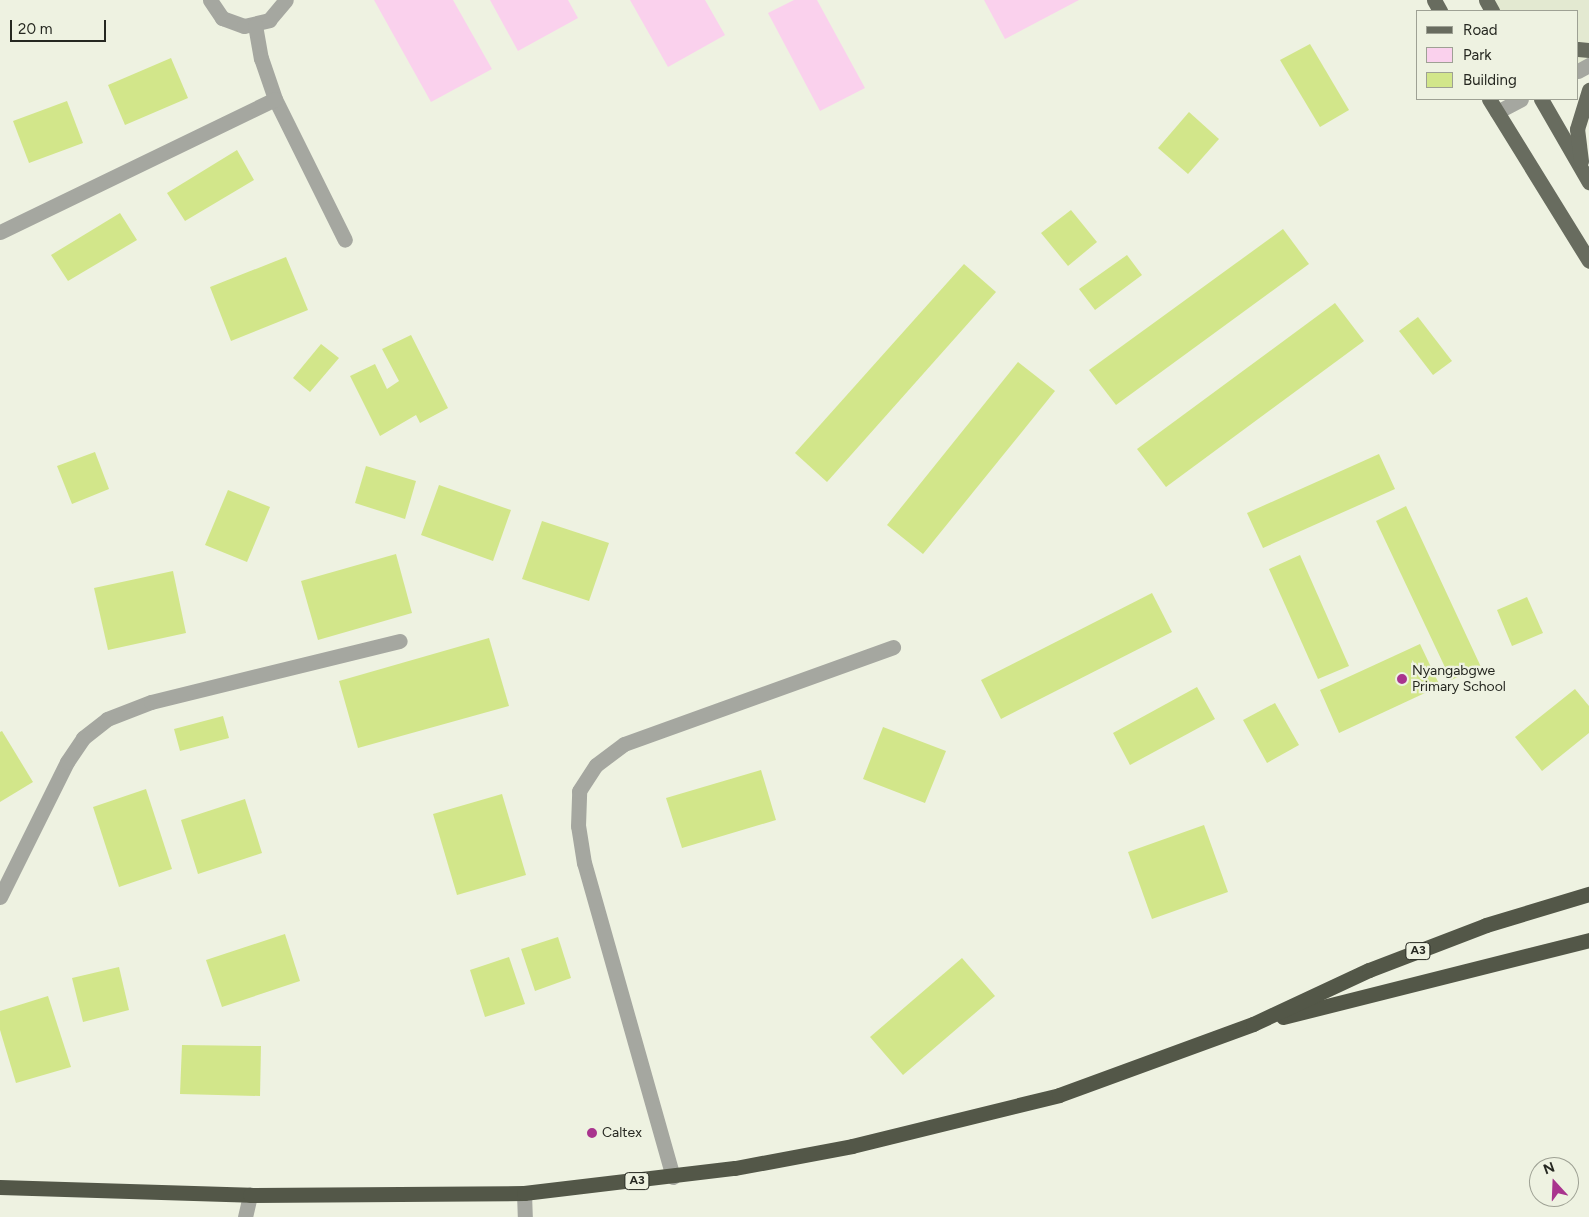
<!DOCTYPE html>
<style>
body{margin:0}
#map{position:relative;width:1589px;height:1217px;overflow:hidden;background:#eef2e1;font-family:Figtree,sans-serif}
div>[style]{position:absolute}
.built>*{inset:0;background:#e3e9d1}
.green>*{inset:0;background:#fad1ed}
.building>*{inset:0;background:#d2e68a}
.minor>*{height:15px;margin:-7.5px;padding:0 7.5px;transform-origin:7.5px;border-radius:7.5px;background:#a5a7a0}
.major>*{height:15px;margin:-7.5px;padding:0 7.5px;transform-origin:7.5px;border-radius:7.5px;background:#686c5f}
.highway>*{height:15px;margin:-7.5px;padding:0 7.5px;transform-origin:7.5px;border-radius:7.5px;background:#535748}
.dots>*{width:14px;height:14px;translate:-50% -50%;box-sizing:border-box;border:2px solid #eef2e1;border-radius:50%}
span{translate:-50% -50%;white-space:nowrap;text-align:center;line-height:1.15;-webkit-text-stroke:4.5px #eef2e1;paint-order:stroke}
.shield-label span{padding:1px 4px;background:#eef2e1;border:1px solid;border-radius:4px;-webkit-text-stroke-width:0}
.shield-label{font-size:12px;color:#262821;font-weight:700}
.poi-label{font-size:14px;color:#262821}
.left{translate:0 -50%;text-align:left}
.legend{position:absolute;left:1416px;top:10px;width:162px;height:90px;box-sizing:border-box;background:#eef2e1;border:1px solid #9ea194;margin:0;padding:6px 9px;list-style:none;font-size:15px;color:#262821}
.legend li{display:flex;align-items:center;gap:10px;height:25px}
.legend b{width:25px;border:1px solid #9ea194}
.north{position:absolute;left:1529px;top:1157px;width:50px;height:50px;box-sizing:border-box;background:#eef2e1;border:1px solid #9ea194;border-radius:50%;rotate:340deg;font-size:14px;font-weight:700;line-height:20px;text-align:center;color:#262821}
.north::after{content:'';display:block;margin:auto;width:18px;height:22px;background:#a9348e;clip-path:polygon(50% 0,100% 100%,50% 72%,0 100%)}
.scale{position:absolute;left:10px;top:20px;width:96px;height:22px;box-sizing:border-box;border:2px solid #262821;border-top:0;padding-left:6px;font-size:15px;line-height:18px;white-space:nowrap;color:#262821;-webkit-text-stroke:4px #eef2e1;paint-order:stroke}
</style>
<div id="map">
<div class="built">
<i style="clip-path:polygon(1486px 0,1589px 0,1589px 65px,1578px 71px,1578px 11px,1492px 11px)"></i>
</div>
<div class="green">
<i style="clip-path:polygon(374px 0,453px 0,492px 69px,431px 102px)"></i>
<i style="clip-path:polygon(490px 0,568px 0,578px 18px,518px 51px)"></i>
<i style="clip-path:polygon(630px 0,705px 0,725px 35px,668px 67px)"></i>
<i style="clip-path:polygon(794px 0,817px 0,865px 88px,820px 111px,768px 13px)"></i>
<i style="clip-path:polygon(984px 0,1079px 0,1005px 39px)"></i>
</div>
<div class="building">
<i style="clip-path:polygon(1310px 44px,1349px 110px,1320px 127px,1280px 60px)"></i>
<i style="clip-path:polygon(171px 58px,188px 98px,125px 125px,108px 85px)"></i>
<i style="clip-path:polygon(67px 101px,83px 143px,29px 163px,13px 121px)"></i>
<i style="clip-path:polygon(1189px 112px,1219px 139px,1188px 174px,1158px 148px)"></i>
<i style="clip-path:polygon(237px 150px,254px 180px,185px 221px,167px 193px)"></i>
<i style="clip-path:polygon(1071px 210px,1097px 242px,1068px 266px,1041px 233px)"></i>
<i style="clip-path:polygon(120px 213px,137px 240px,68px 281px,51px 255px)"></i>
<i style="clip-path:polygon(1283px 229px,1309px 264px,1116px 405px,1089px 370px)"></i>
<i style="clip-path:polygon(1127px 255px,1142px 275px,1095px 310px,1079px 289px)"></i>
<i style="clip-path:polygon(286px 257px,308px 310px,231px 341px,210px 287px)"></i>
<i style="clip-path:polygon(964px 264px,996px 292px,827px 482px,795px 453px)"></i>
<i style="clip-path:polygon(1335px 303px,1364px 341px,1166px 487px,1137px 449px)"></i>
<i style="clip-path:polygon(1418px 317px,1452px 361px,1433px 375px,1399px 331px)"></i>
<i style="clip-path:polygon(411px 335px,448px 408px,420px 423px,416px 415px,380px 436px,350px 376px,375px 364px,387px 389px,399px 381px,382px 349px)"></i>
<i style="clip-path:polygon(321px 344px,339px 358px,310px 392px,293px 378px)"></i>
<i style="clip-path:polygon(1018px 362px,1055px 391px,923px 554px,887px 525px)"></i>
<i style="clip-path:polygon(95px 452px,109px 489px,72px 504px,57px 466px)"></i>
<i style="clip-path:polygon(1379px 454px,1395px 489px,1263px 548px,1247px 513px)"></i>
<i style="clip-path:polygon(366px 466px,416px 481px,405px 519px,355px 503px)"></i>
<i style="clip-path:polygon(439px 485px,511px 510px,493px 561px,421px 535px)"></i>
<i style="clip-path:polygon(228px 490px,270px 507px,247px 562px,205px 545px)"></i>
<i style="clip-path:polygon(1406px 506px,1481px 667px,1451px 680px,1376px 521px)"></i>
<i style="clip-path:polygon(542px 521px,609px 543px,589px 601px,522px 579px)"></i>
<i style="clip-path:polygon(396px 554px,412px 613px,318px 640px,301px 581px)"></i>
<i style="clip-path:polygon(1300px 555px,1349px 666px,1318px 679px,1269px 569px)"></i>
<i style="clip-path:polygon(173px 571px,186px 633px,108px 650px,94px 588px)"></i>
<i style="clip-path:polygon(1152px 593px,1172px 632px,1001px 719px,981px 680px)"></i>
<i style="clip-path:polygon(1527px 597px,1543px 633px,1512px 646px,1497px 610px)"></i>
<i style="clip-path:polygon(489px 638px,509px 706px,358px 748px,339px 681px)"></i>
<i style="clip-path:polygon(1420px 644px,1440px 686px,1339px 733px,1320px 690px)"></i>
<i style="clip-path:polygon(1197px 687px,1215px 719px,1130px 765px,1113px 733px)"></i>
<i style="clip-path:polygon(1575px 689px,1589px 706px,1589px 733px,1542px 771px,1515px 737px)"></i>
<i style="clip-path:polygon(1275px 703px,1299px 745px,1267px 763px,1243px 720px)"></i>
<i style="clip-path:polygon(223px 716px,229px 738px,180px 751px,174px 729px)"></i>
<i style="clip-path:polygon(883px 727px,946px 751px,925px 803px,863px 779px)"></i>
<i style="clip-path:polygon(2px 731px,33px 782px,0 802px,0 732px)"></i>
<i style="clip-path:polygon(761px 770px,776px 820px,682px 848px,666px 798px)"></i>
<i style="clip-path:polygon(146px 789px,172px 869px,119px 887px,93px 807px)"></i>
<i style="clip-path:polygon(502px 794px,526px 875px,457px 895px,433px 814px)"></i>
<i style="clip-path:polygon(245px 799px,262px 853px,198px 874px,181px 820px)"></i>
<i style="clip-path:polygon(1204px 825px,1228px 892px,1152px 919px,1128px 852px)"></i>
<i style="clip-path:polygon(285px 934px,300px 981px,222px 1007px,206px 960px)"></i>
<i style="clip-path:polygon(558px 937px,571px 978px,535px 991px,521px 949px)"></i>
<i style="clip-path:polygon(509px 957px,525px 1004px,485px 1017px,470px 970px)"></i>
<i style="clip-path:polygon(962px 958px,995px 996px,903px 1075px,870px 1037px)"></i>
<i style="clip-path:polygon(119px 967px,129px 1010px,83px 1022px,72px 978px)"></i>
<i style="clip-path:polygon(48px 996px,71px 1067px,16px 1083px,0 1030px,0 1011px)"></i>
<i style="clip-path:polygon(182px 1045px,261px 1046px,260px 1096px,180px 1094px)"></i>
</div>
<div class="minor">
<i style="left:210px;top:0;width:22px;rotate:56deg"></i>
<i style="left:222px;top:18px;width:23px;rotate:20deg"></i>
<i style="left:244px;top:26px;width:26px;rotate:-13deg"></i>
<i style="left:269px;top:20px;width:26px;rotate:-50deg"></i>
<i style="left:255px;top:25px;width:34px;rotate:80deg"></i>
<i style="left:261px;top:58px;width:43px;rotate:71.1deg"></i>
<i style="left:275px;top:99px;width:157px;rotate:63.6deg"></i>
<i style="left:1578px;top:71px;width:13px;rotate:-29deg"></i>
<i style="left:1497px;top:112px;width:27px;rotate:-28deg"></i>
<i style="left:0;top:232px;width:305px;rotate:-25.8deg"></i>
<i style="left:0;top:897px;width:151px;rotate:-63.6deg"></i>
<i style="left:67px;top:762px;width:29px;rotate:-56deg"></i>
<i style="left:83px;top:738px;width:31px;rotate:-38deg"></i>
<i style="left:107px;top:719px;width:47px;rotate:-21.1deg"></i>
<i style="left:151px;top:702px;width:256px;rotate:-13.8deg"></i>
<i style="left:673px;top:1177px;width:326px;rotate:-105.8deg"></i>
<i style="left:584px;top:863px;width:37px;rotate:-99deg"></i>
<i style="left:578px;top:826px;width:35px;rotate:-88deg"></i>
<i style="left:579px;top:791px;width:31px;rotate:-57deg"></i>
<i style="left:596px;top:765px;width:35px;rotate:-37deg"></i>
<i style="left:624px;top:744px;width:286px;rotate:-19.8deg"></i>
<i style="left:524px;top:1193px;width:24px;rotate:88deg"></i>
<i style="left:245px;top:1217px;width:23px;rotate:-77deg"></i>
</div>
<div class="major">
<i style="left:1434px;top:0;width:13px;rotate:61deg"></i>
<i style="left:1486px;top:0;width:13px;rotate:61deg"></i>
<i style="left:1578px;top:49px;width:11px;rotate:5deg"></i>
<i style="left:1489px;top:99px;width:190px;rotate:58.3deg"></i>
<i style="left:1541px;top:99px;width:96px;rotate:60deg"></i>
<i style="left:1581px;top:161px;width:32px;rotate:-97deg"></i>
<i style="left:1577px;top:129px;width:41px;rotate:-72.9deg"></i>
</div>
<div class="highway">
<i style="left:1283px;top:1017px;width:316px;rotate:-14.1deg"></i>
<i style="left:0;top:1187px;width:250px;rotate:1.8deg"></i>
<i style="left:250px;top:1195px;width:274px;rotate:-0.4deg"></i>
<i style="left:524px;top:1193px;width:212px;rotate:-6.8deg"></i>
<i style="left:735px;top:1168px;width:119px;rotate:-10.6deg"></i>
<i style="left:852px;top:1146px;width:213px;rotate:-13.8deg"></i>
<i style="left:1059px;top:1095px;width:207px;rotate:-20.1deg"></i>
<i style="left:1253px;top:1024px;width:128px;rotate:-25deg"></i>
<i style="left:1369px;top:970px;width:125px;rotate:-21deg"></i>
<i style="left:1486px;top:925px;width:108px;rotate:-16.8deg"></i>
</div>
<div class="dots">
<i style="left:1402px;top:679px;background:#a9348e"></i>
<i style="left:592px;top:1133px;background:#a9348e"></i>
</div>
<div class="shield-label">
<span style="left:1418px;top:951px">A3</span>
<span style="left:637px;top:1181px">A3</span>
</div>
<div class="poi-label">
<span class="left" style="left:1412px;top:679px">Nyangabgwe<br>Primary School</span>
<span class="left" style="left:602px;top:1133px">Caltex</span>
</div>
<ul class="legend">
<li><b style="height:6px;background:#686c5f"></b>Road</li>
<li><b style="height:14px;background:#fad1ed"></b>Park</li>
<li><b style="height:14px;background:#d2e68a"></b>Building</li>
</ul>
<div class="north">N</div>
<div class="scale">20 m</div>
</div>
